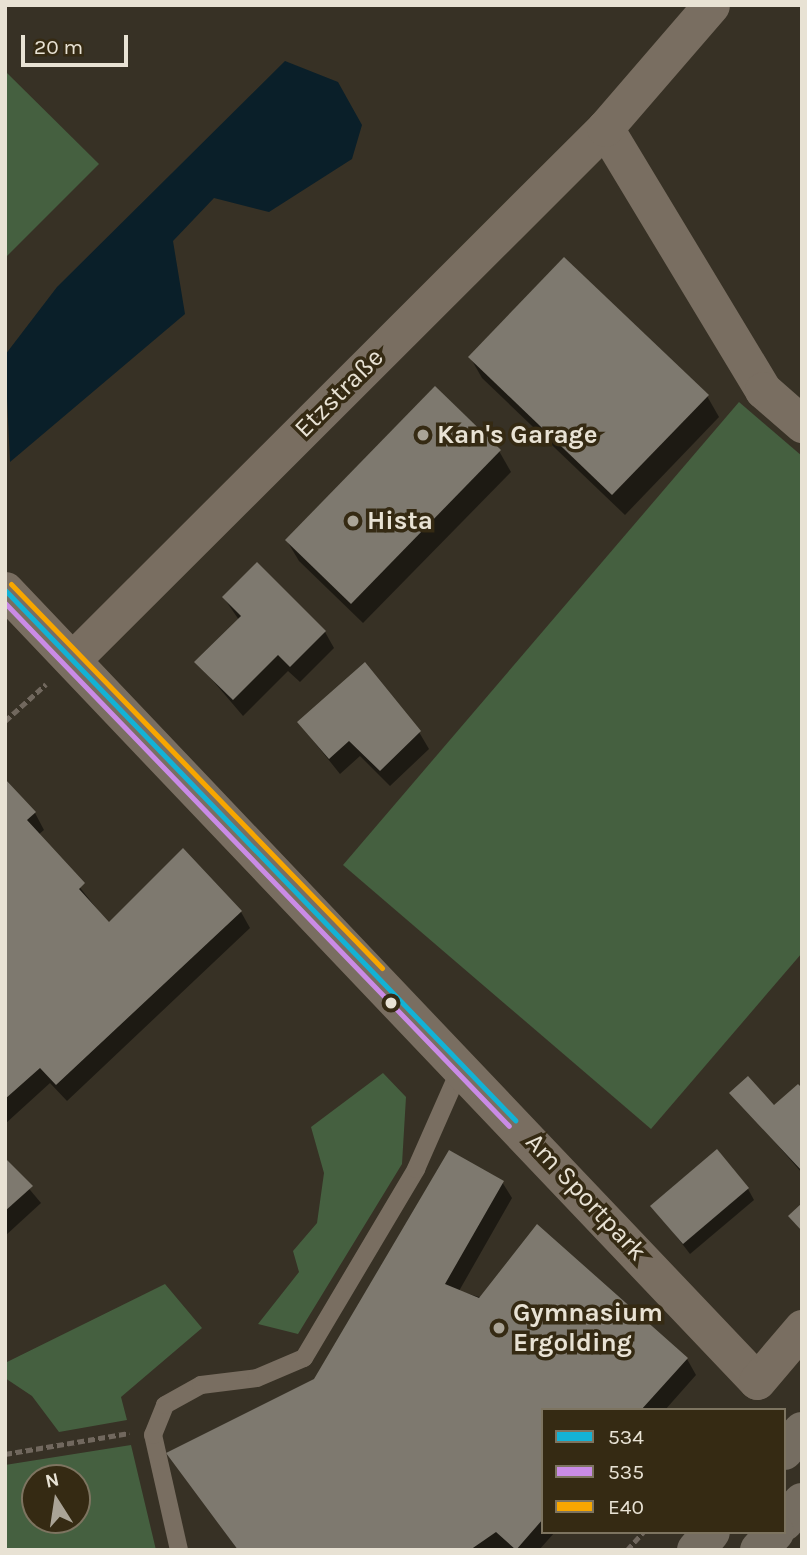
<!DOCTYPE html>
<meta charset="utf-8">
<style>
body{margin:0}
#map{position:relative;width:807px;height:1555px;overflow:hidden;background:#373125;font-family:Karla,sans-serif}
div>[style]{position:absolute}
.green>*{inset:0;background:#456040}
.water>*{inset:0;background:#0a1f29}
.shadow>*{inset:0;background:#0007}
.building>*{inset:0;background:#7e796f}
.path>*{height:4.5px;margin-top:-2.25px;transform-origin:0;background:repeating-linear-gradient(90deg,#71685e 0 7px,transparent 0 10.5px)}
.lane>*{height:18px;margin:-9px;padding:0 9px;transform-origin:9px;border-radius:9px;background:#796e61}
.street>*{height:37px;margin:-18.5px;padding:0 18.5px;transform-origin:18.5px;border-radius:18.5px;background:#796e61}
.highway>*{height:38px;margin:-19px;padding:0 19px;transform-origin:19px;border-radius:19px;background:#756d61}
.bus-1>*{height:5px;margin:-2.5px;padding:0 2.5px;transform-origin:2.5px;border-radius:2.5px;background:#13b2d5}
.bus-2>*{height:5px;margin:-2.5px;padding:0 2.5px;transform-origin:2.5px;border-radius:2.5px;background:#ca8be6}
.bus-3>*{height:5px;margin:-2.5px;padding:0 2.5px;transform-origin:2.5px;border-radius:2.5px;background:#f7a600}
.dots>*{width:19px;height:19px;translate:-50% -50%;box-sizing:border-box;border:4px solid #352a13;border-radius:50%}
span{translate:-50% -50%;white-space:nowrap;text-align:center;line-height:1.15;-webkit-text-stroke:7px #352a13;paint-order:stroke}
.street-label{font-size:26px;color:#e8e2d4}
.poi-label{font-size:26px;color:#e8e2d4;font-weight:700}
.left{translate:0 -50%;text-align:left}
.frame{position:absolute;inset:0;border:7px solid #e8e2d4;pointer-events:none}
.legend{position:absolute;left:541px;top:1408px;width:245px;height:126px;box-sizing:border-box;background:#352a13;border:2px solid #7d7460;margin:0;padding:9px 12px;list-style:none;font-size:21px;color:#e8e2d4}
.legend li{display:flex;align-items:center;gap:14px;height:35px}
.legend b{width:35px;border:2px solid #7d7460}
.north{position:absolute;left:21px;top:1464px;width:70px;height:70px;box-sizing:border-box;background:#352a13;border:2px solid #7d7460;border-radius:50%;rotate:348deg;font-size:19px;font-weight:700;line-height:28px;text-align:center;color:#e8e2d4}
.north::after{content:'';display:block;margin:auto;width:24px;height:32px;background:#aaa497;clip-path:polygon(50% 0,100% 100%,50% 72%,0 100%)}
.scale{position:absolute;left:21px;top:35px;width:107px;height:32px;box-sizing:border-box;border:4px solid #e8e2d4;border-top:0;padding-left:9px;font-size:21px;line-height:24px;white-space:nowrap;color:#e8e2d4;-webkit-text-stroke:5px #352a13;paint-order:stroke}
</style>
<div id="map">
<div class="green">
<i style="clip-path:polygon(5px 71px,99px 164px,5px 258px)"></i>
<i style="clip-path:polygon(739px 402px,802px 456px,802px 953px,651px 1129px,343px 865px)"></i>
<i style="clip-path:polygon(383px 1073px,406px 1097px,402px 1164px,298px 1334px,258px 1324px,299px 1272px,293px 1251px,317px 1223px,324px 1173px,311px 1127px)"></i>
<i style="clip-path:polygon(165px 1284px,202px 1328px,121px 1397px,127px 1420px,59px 1432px,32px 1396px,5px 1378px,5px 1363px)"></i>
<i style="clip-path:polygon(evenodd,131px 1445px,156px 1550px,5px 1550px,5px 1465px,131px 1445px,77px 1478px,77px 1520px,35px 1520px,35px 1478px,77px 1478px)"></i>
</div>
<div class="water">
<i style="clip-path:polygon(285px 61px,338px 82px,362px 125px,352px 159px,269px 212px,214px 198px,173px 241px,185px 314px,10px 462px,5px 355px,57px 287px)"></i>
</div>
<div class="shadow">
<i style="clip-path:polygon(470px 357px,707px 396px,719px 417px,625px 515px,482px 378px)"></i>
<i style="clip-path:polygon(499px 451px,511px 472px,363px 623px,299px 561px,287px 541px)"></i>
<i style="clip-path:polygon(224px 598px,325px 632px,334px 648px,300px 682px,288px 671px,243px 716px,197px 662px,239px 620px)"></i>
<i style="clip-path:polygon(299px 723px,419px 732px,429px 749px,390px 786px,360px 756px,340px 774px)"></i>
<i style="clip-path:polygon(6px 782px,35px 813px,44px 830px,38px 835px,109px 924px,241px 912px,250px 928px,67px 1101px,50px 1083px,5px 1124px)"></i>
<i style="clip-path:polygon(802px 1090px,802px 1173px,732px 1093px,774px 1108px)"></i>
<i style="clip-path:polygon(5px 1160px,41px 1203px,5px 1236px)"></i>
<i style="clip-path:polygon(502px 1182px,512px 1198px,459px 1291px,687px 1359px,696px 1375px,665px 1410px,543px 1410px,543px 1532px,555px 1532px,539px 1550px,238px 1550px,169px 1454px,315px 1381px)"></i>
<i style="clip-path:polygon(748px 1189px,754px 1200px,690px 1254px,653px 1206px)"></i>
</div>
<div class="building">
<i style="clip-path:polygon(564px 257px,709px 395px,612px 495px,468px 357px)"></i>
<i style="clip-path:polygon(435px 386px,501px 450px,351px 604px,285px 540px)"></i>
<i style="clip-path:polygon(257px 562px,326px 631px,290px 667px,278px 655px,233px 700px,194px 662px,241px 616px,222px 597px)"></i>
<i style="clip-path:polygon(365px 662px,421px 731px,380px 771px,349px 741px,329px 759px,297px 722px)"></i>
<i style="clip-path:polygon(5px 779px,36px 812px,27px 820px,85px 883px,79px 889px,109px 922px,183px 848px,242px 911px,56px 1085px,40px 1068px,5px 1099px)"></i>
<i style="clip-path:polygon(748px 1076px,774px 1105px,798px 1084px,802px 1088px,802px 1171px,729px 1093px)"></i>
<i style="clip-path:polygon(717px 1149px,749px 1188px,683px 1244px,650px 1206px)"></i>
<i style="clip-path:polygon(449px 1150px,504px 1181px,445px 1284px,479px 1298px,537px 1224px,688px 1358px,641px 1410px,543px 1410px,543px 1519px,516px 1550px,496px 1532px,470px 1550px,238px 1550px,166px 1453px,314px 1379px)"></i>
<i style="clip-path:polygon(5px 1158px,33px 1186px,5px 1211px)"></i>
<i style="clip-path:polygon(802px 1203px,802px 1231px,788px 1216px)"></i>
</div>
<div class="path">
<i style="left:5px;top:721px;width:55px;rotate:-42.1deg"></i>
<i style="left:5px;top:1454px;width:126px;rotate:-9.6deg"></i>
<i style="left:627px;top:1550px;width:24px;rotate:-48deg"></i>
</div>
<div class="lane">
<i style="left:179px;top:1550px;width:118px;rotate:-102.7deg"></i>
<i style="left:153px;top:1435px;width:32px;rotate:-68deg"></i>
<i style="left:165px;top:1405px;width:41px;rotate:-29.1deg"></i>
<i style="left:201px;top:1385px;width:56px;rotate:-7.1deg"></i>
<i style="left:257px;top:1378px;width:51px;rotate:-23.1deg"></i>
<i style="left:304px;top:1358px;width:220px;rotate:-59.3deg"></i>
<i style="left:416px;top:1169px;width:111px;rotate:-66.2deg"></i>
</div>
<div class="street">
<i style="left:605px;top:128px;width:306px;rotate:58.9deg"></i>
<i style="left:763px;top:390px;width:52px;rotate:41.1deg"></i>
<i style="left:5px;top:590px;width:1091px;rotate:46.45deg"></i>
<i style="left:757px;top:1381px;width:70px;rotate:-49.7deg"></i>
<i style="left:73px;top:659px;width:752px;rotate:-44.95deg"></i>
<i style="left:605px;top:128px;width:162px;rotate:-49.2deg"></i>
</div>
<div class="highway">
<i style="left:784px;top:1451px;width:27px;rotate:-48deg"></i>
<i style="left:784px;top:1522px;width:27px;rotate:-48deg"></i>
<i style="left:696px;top:1550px;width:23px;rotate:-50deg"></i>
<i style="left:759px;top:1550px;width:24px;rotate:-48deg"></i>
</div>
<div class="bus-1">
<i style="left:5px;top:590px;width:736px;rotate:46.1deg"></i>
</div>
<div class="bus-2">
<i style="left:5px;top:603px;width:726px;rotate:46.06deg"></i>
</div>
<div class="bus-3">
<i style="left:11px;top:584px;width:534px;rotate:45.99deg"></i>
</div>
<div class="dots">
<i style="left:423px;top:435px;background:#aaa497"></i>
<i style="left:353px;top:521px;background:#aaa497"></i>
<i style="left:391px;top:1003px;background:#e8e2d4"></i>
<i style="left:499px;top:1328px;background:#aaa497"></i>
</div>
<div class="street-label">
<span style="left:339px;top:393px;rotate:-45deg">Etzstraße</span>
<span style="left:586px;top:1197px;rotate:47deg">Am Sportpark</span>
</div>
<div class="poi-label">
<span class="left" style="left:437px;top:435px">Kan's Garage</span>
<span class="left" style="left:367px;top:521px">Hista</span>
<span class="left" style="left:513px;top:1328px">Gymnasium<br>Ergolding</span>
</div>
<div class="frame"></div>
<ul class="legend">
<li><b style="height:9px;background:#13b2d5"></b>534</li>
<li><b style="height:9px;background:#ca8be6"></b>535</li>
<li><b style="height:9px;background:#f7a600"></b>E40</li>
</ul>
<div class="north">N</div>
<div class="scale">20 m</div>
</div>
